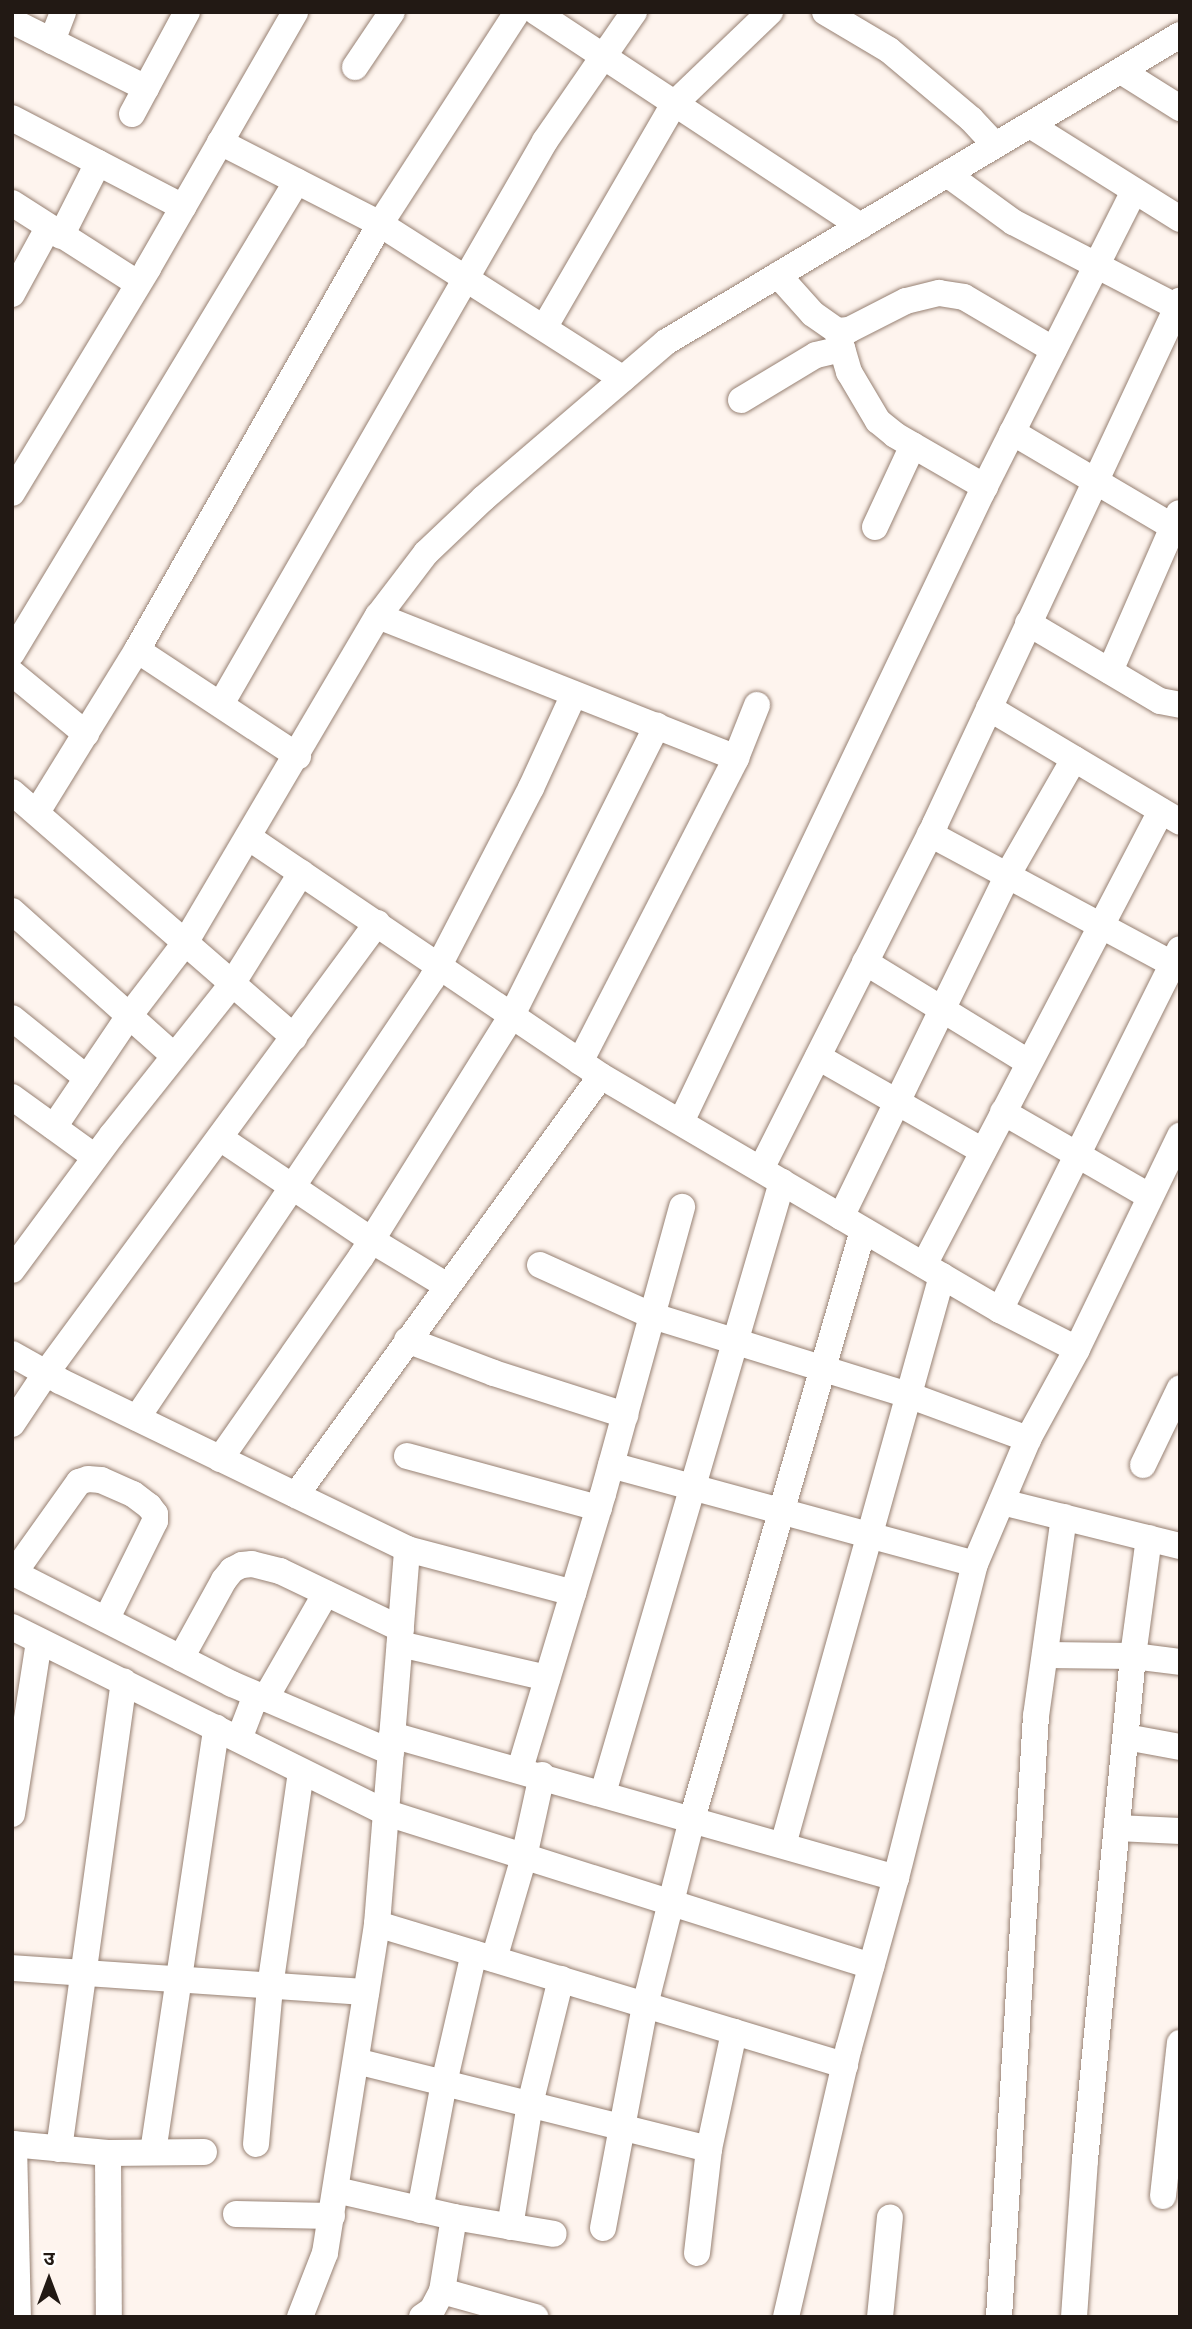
<!DOCTYPE html>
<meta charset="utf-8">
<style>
body{margin:0}
#map{position:relative;width:1192px;height:2329px;overflow:hidden;background:#fef4ee;font-family:Helvetica,"Noto Sans Devanagari",sans-serif}
div>[style]{position:absolute}
.roads{filter:drop-shadow(0 0 2px #978173) drop-shadow(0 0 2px #978173)}
.minor>*{height:26px;margin:-13px;padding:0 13px;transform-origin:13px;border-radius:13px;background:#fff}
span{translate:-50% -50%;white-space:nowrap;text-align:center;line-height:1.15;-webkit-text-stroke:5px #fff;paint-order:stroke}
.frame{position:absolute;inset:0;border:14px solid #221914;pointer-events:none}
.north{position:absolute;left:14px;top:2245px;width:70px;height:70px;-webkit-text-stroke:5px #fff;paint-order:stroke;rotate:0deg;font-size:19px;font-weight:700;line-height:28px;text-align:center;color:#221914}
.north::after{content:'';display:block;margin:auto;width:24px;height:32px;background:#221914;clip-path:polygon(50% 0,100% 100%,50% 72%,0 100%)}
</style>
<div id="map">
<div class="roads">
<div class="minor">
<i style="left:536px;top:12px;width:389px;rotate:33.4deg"></i>
<i style="left:825px;top:12px;width:74px;rotate:30.7deg"></i>
<i style="left:889px;top:50px;width:107px;rotate:40.1deg"></i>
<i style="left:971px;top:119px;width:35px;rotate:47deg"></i>
<i style="left:12px;top:21px;width:150px;rotate:26.6deg"></i>
<i style="left:52px;top:41px;width:31px;rotate:-69deg"></i>
<i style="left:355px;top:67px;width:66px;rotate:-56.1deg"></i>
<i style="left:1121px;top:71px;width:70px;rotate:32.1deg"></i>
<i style="left:132px;top:114px;width:116px;rotate:-61.7deg"></i>
<i style="left:12px;top:118px;width:193px;rotate:27.5deg"></i>
<i style="left:1030px;top:125px;width:177px;rotate:32.1deg"></i>
<i style="left:220px;top:142px;width:180px;rotate:27.1deg"></i>
<i style="left:380px;top:224px;width:288px;rotate:32.5deg"></i>
<i style="left:947px;top:174px;width:82px;rotate:36deg"></i>
<i style="left:1013px;top:222px;width:185px;rotate:27.4deg"></i>
<i style="left:12px;top:203px;width:148px;rotate:32.6deg"></i>
<i style="left:61px;top:236px;width:82px;rotate:-63.1deg"></i>
<i style="left:778px;top:275px;width:52px;rotate:48.1deg"></i>
<i style="left:813px;top:314px;width:29px;rotate:35deg"></i>
<i style="left:837px;top:331px;width:12px;rotate:-5deg"></i>
<i style="left:849px;top:330px;width:64px;rotate:-27deg"></i>
<i style="left:906px;top:301px;width:34px;rotate:-14deg"></i>
<i style="left:939px;top:293px;width:25px;rotate:9deg"></i>
<i style="left:964px;top:297px;width:104px;rotate:30.5deg"></i>
<i style="left:12px;top:294px;width:75px;rotate:-61.4deg"></i>
<i style="left:544px;top:328px;width:259px;rotate:-59.9deg"></i>
<i style="left:674px;top:104px;width:133px;rotate:-43.8deg"></i>
<i style="left:837px;top:331px;width:43px;rotate:73.7deg"></i>
<i style="left:849px;top:372px;width:57px;rotate:59.4deg"></i>
<i style="left:878px;top:421px;width:22px;rotate:39deg"></i>
<i style="left:895px;top:435px;width:104px;rotate:30deg"></i>
<i style="left:741px;top:400px;width:87px;rotate:-31deg"></i>
<i style="left:816px;top:355px;width:27px;rotate:-13deg"></i>
<i style="left:1012px;top:432px;width:195px;rotate:30.5deg"></i>
<i style="left:12px;top:493px;width:263px;rotate:-58.8deg"></i>
<i style="left:148px;top:268px;width:295px;rotate:-60.1deg"></i>
<i style="left:875px;top:527px;width:90px;rotate:-65.1deg"></i>
<i style="left:378px;top:616px;width:385px;rotate:21.6deg"></i>
<i style="left:1028px;top:623px;width:153px;rotate:30.6deg"></i>
<i style="left:1160px;top:701px;width:20px;rotate:11deg"></i>
<i style="left:137px;top:650px;width:193px;rotate:33.4deg"></i>
<i style="left:12px;top:653px;width:551px;rotate:-58.88deg"></i>
<i style="left:1110px;top:671px;width:172px;rotate:-66.4deg"></i>
<i style="left:12px;top:673px;width:96px;rotate:39.5deg"></i>
<i style="left:221px;top:704px;width:650px;rotate:-60.08deg"></i>
<i style="left:545px;top:141px;width:157px;rotate:-55.4deg"></i>
<i style="left:989px;top:708px;width:222px;rotate:30.8deg"></i>
<i style="left:12px;top:792px;width:374px;rotate:41deg"></i>
<i style="left:37px;top:812px;width:190px;rotate:-58.3deg"></i>
<i style="left:137px;top:650px;width:490px;rotate:-60.3deg"></i>
<i style="left:380px;top:224px;width:252px;rotate:-57.1deg"></i>
<i style="left:930px;top:834px;width:284px;rotate:28.2deg"></i>
<i style="left:248px;top:837px;width:426px;rotate:34.1deg"></i>
<i style="left:601px;top:1076px;width:463px;rotate:30.4deg"></i>
<i style="left:1000px;top:1310px;width:86px;rotate:26.9deg"></i>
<i style="left:12px;top:911px;width:217px;rotate:41.8deg"></i>
<i style="left:865px;top:962px;width:191px;rotate:31.5deg"></i>
<i style="left:12px;top:1018px;width:96px;rotate:38.7deg"></i>
<i style="left:818px;top:1057px;width:190px;rotate:29.7deg"></i>
<i style="left:580px;top:1062px;width:342px;rotate:-62.8deg"></i>
<i style="left:736px;top:758px;width:57px;rotate:-68.4deg"></i>
<i style="left:12px;top:1097px;width:102px;rotate:35.9deg"></i>
<i style="left:1003px;top:1112px;width:168px;rotate:29.9deg"></i>
<i style="left:681px;top:1122px;width:698px;rotate:-64.46deg"></i>
<i style="left:982px;top:492px;width:337px;rotate:-63.2deg"></i>
<i style="left:54px;top:1127px;width:134px;rotate:-56deg"></i>
<i style="left:129px;top:1016px;width:92px;rotate:-52.5deg"></i>
<i style="left:185px;top:943px;width:380px;rotate:-59.5deg"></i>
<i style="left:378px;top:616px;width:79px;rotate:-52.7deg"></i>
<i style="left:426px;top:553px;width:80px;rotate:-43.5deg"></i>
<i style="left:484px;top:498px;width:240px;rotate:-40.6deg"></i>
<i style="left:666px;top:342px;width:599px;rotate:-30.85deg"></i>
<i style="left:220px;top:1138px;width:182px;rotate:34deg"></i>
<i style="left:371px;top:1240px;width:87px;rotate:31deg"></i>
<i style="left:761px;top:1169px;width:386px;rotate:-63.2deg"></i>
<i style="left:935px;top:824px;width:578px;rotate:-64.9deg"></i>
<i style="left:841px;top:1217px;width:379px;rotate:-64deg"></i>
<i style="left:1007px;top:876px;width:135px;rotate:-60.2deg"></i>
<i style="left:540px;top:1265px;width:124px;rotate:24.3deg"></i>
<i style="left:653px;top:1316px;width:270px;rotate:17.2deg"></i>
<i style="left:911px;top:1396px;width:125px;rotate:20.2deg"></i>
<i style="left:924px;top:1265px;width:512px;rotate:-62.43deg"></i>
<i style="left:12px;top:1270px;width:168px;rotate:-53.5deg"></i>
<i style="left:112px;top:1135px;width:193px;rotate:-51.5deg"></i>
<i style="left:232px;top:984px;width:131px;rotate:-58.1deg"></i>
<i style="left:1000px;top:1310px;width:403px;rotate:-63.5deg"></i>
<i style="left:407px;top:1340px;width:93px;rotate:20.8deg"></i>
<i style="left:494px;top:1373px;width:138px;rotate:17.8deg"></i>
<i style="left:12px;top:1354px;width:55px;rotate:29.4deg"></i>
<i style="left:60px;top:1381px;width:386px;rotate:25.8deg"></i>
<i style="left:407px;top:1549px;width:172px;rotate:14.8deg"></i>
<i style="left:137px;top:1418px;width:529px;rotate:-56.1deg"></i>
<i style="left:432px;top:979px;width:215px;rotate:-62.6deg"></i>
<i style="left:531px;top:788px;width:103px;rotate:-65.4deg"></i>
<i style="left:12px;top:1424px;width:61px;rotate:-56.3deg"></i>
<i style="left:46px;top:1373px;width:559px;rotate:-53.66deg"></i>
<i style="left:407px;top:1456px;width:199px;rotate:15.2deg"></i>
<i style="left:220px;top:1459px;width:246px;rotate:-55.1deg"></i>
<i style="left:361px;top:1257px;width:283px;rotate:-58deg"></i>
<i style="left:511px;top:1017px;width:326px;rotate:-63.4deg"></i>
<i style="left:611px;top:1465px;width:377px;rotate:15.2deg"></i>
<i style="left:1143px;top:1465px;width:85px;rotate:-64.3deg"></i>
<i style="left:296px;top:1495px;width:518px;rotate:-53.95deg"></i>
<i style="left:1002px;top:1502px;width:183px;rotate:13.9deg"></i>
<i style="left:12px;top:1572px;width:247px;rotate:27deg"></i>
<i style="left:232px;top:1684px;width:173px;rotate:23.2deg"></i>
<i style="left:14px;top:1573px;width:112px;rotate:-54.5deg"></i>
<i style="left:79px;top:1482px;width:9px;rotate:-18deg"></i>
<i style="left:88px;top:1479px;width:13px;rotate:4deg"></i>
<i style="left:101px;top:1480px;width:35px;rotate:24deg"></i>
<i style="left:133px;top:1494px;width:20px;rotate:37deg"></i>
<i style="left:149px;top:1506px;width:10px;rotate:53deg"></i>
<i style="left:155px;top:1514px;width:7px;rotate:90deg"></i>
<i style="left:155px;top:1521px;width:110px;rotate:116.3deg"></i>
<i style="left:12px;top:1627px;width:419px;rotate:26.4deg"></i>
<i style="left:387px;top:1813px;width:508px;rotate:17.54deg"></i>
<i style="left:400px;top:1644px;width:151px;rotate:13deg"></i>
<i style="left:1045px;top:1655px;width:88px;rotate:0.7deg"></i>
<i style="left:1133px;top:1656px;width:47px;rotate:7.3deg"></i>
<i style="left:181px;top:1658px;width:89px;rotate:-61.1deg"></i>
<i style="left:224px;top:1580px;width:13px;rotate:-51deg"></i>
<i style="left:232px;top:1570px;width:11px;rotate:-27deg"></i>
<i style="left:242px;top:1565px;width:10px;rotate:-6deg"></i>
<i style="left:252px;top:1564px;width:29px;rotate:14deg"></i>
<i style="left:280px;top:1571px;width:134px;rotate:25.6deg"></i>
<i style="left:265px;top:1699px;width:122px;rotate:-60.1deg"></i>
<i style="left:392px;top:1735px;width:524px;rotate:15.84deg"></i>
<i style="left:1126px;top:1737px;width:55px;rotate:10.5deg"></i>
<i style="left:239px;top:1739px;width:47px;rotate:-68.9deg"></i>
<i style="left:520px;top:1769px;width:287px;rotate:-73.2deg"></i>
<i style="left:603px;top:1494px;width:298px;rotate:-74.6deg"></i>
<i style="left:603px;top:1793px;width:637px;rotate:-73.67deg"></i>
<i style="left:12px;top:1814px;width:175px;rotate:-81.1deg"></i>
<i style="left:1117px;top:1828px;width:63px;rotate:2.7deg"></i>
<i style="left:783px;top:1845px;width:591px;rotate:-74.39deg"></i>
<i style="left:377px;top:1924px;width:489px;rotate:16.8deg"></i>
<i style="left:494px;top:1959px;width:106px;rotate:-73.6deg"></i>
<i style="left:524px;top:1857px;width:84px;rotate:-77.6deg"></i>
<i style="left:12px;top:1968px;width:355px;rotate:3.9deg"></i>
<i style="left:356px;top:2061px;width:364px;rotate:14deg"></i>
<i style="left:12px;top:2144px;width:96px;rotate:5.4deg"></i>
<i style="left:108px;top:2153px;width:96px;rotate:-0.6deg"></i>
<i style="left:14px;top:2144px;width:173px;rotate:88.7deg"></i>
<i style="left:256px;top:2144px;width:158px;rotate:-84.9deg"></i>
<i style="left:270px;top:1987px;width:217px;rotate:-81.8deg"></i>
<i style="left:59px;top:2149px;width:472px;rotate:-82.1deg"></i>
<i style="left:153px;top:2152px;width:429px;rotate:-81.5deg"></i>
<i style="left:108px;top:2153px;width:164px;rotate:89.7deg"></i>
<i style="left:336px;top:2190px;width:121px;rotate:12.9deg"></i>
<i style="left:454px;top:2217px;width:101px;rotate:9.6deg"></i>
<i style="left:1163px;top:2196px;width:154px;rotate:-83.7deg"></i>
<i style="left:420px;top:2210px;width:129px;rotate:-79.3deg"></i>
<i style="left:444px;top:2083px;width:133px;rotate:-77deg"></i>
<i style="left:236px;top:2214px;width:96px;rotate:1.2deg"></i>
<i style="left:510px;top:2227px;width:125px;rotate:-80.8deg"></i>
<i style="left:530px;top:2104px;width:129px;rotate:-76.1deg"></i>
<i style="left:603px;top:2228px;width:227px;rotate:-79.3deg"></i>
<i style="left:645px;top:2005px;width:192px;rotate:-75.8deg"></i>
<i style="left:692px;top:1819px;width:613px;rotate:-73.81deg"></i>
<i style="left:697px;top:2253px;width:105px;rotate:-83.4deg"></i>
<i style="left:709px;top:2149px;width:120px;rotate:-77.9deg"></i>
<i style="left:442px;top:2291px;width:97px;rotate:15.6deg"></i>
<i style="left:300px;top:2317px;width:69px;rotate:-68.7deg"></i>
<i style="left:325px;top:2253px;width:333px;rotate:-81deg"></i>
<i style="left:377px;top:1924px;width:376px;rotate:-85.4deg"></i>
<i style="left:422px;top:2317px;width:12px;rotate:-35deg"></i>
<i style="left:432px;top:2310px;width:21px;rotate:-62deg"></i>
<i style="left:442px;top:2291px;width:75px;rotate:-80.8deg"></i>
<i style="left:786px;top:2317px;width:277px;rotate:-76.9deg"></i>
<i style="left:849px;top:2047px;width:175px;rotate:-74.5deg"></i>
<i style="left:896px;top:1878px;width:324px;rotate:-75.9deg"></i>
<i style="left:975px;top:1564px;width:136px;rotate:-67deg"></i>
<i style="left:1028px;top:1439px;width:102px;rotate:-61.4deg"></i>
<i style="left:1077px;top:1349px;width:237px;rotate:-64.2deg"></i>
<i style="left:880px;top:2317px;width:100px;rotate:-84.3deg"></i>
<i style="left:999px;top:2317px;width:602px;rotate:-86.48deg"></i>
<i style="left:1036px;top:1716px;width:201px;rotate:-82deg"></i>
<i style="left:1074px;top:2317px;width:157px;rotate:-86deg"></i>
<i style="left:1085px;top:2160px;width:506px;rotate:-84.56deg"></i>
<i style="left:1133px;top:1656px;width:119px;rotate:-82.3deg"></i>
</div>
</div>
<div class="frame"></div>
<div class="north">उ</div>
</div>
